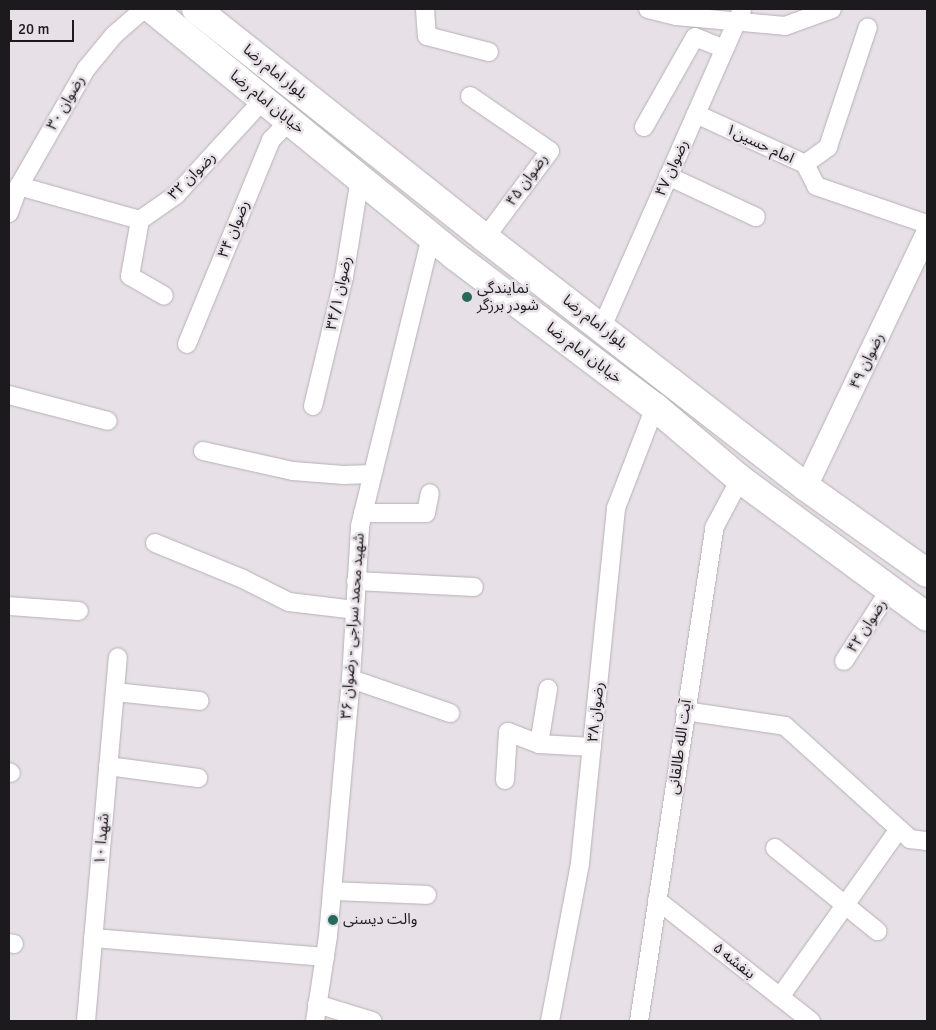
<!DOCTYPE html>
<meta charset="utf-8">
<style>
body{margin:0}
#map{position:relative;width:936px;height:1030px;overflow:hidden;background:#e7e0e6;font-family:Signika,"Noto Sans Arabic",sans-serif}
div>[style]{position:absolute}
.roads{filter:drop-shadow(0 0 1px #b6b0b5) drop-shadow(0 0 1px #b6b0b5)}
.minor>*{height:18px;margin:-9px;padding:0 9px;transform-origin:9px;border-radius:9px;background:#fff}
.tertiary>*{height:22px;margin:-11px;padding:0 11px;transform-origin:11px;border-radius:11px;background:#fff}
.primary>*{height:28px;margin:-14px;padding:0 14px;transform-origin:14px;border-radius:14px;background:#fff}
.dots>*{width:14px;height:14px;translate:-50% -50%;box-sizing:border-box;border:2px solid #e7e0e6;border-radius:50%}
span{translate:-50% -50%;white-space:nowrap;text-align:center;line-height:1.15;-webkit-text-stroke:5px #e7e0e6;paint-order:stroke}
.street-label{font-size:15px;color:#1c1a1c}
.poi-label{font-size:15px;color:#1c1a1c}
.left{translate:0 -50%;text-align:left}
.frame{position:absolute;inset:0;border:10px solid #1c1a1c;pointer-events:none}
.scale{position:absolute;left:10px;top:20px;width:64px;height:22px;box-sizing:border-box;border:2px solid #1c1a1c;border-top:0;padding-left:6px;font-size:15px;line-height:18px;white-space:nowrap;color:#1c1a1c;-webkit-text-stroke:4px #e7e0e6;paint-order:stroke}
</style>
<div id="map">
<div class="roads">
<div class="minor">
<i style="left:425px;top:9px;width:27px;rotate:86deg"></i>
<i style="left:427px;top:36px;width:64px;rotate:14.5deg"></i>
<i style="left:648px;top:9px;width:29px;rotate:14deg"></i>
<i style="left:676px;top:16px;width:109px;rotate:5.2deg"></i>
<i style="left:785px;top:26px;width:50px;rotate:-19.9deg"></i>
<i style="left:470px;top:96px;width:97px;rotate:34.5deg"></i>
<i style="left:550px;top:151px;width:109px;rotate:126.8deg"></i>
<i style="left:696px;top:114px;width:120px;rotate:24.6deg"></i>
<i style="left:805px;top:164px;width:25px;rotate:63deg"></i>
<i style="left:816px;top:186px;width:117px;rotate:18.9deg"></i>
<i style="left:644px;top:127px;width:103px;rotate:-60.5deg"></i>
<i style="left:695px;top:37px;width:31px;rotate:22deg"></i>
<i style="left:805px;top:164px;width:29px;rotate:-36deg"></i>
<i style="left:828px;top:147px;width:126px;rotate:-71.6deg"></i>
<i style="left:668px;top:176px;width:97px;rotate:25deg"></i>
<i style="left:19px;top:186px;width:126px;rotate:15.7deg"></i>
<i style="left:140px;top:220px;width:44px;rotate:-34.8deg"></i>
<i style="left:176px;top:195px;width:130px;rotate:-47.5deg"></i>
<i style="left:9px;top:213px;width:29px;rotate:-70deg"></i>
<i style="left:19px;top:186px;width:135px;rotate:-60.2deg"></i>
<i style="left:86px;top:69px;width:44px;rotate:-50.5deg"></i>
<i style="left:114px;top:35px;width:40px;rotate:-41deg"></i>
<i style="left:140px;top:220px;width:57px;rotate:100.1deg"></i>
<i style="left:130px;top:276px;width:39px;rotate:30deg"></i>
<i style="left:602px;top:327px;width:347px;rotate:-66.2deg"></i>
<i style="left:187px;top:344px;width:221px;rotate:-67.6deg"></i>
<i style="left:271px;top:140px;width:28px;rotate:-46deg"></i>
<i style="left:9px;top:395px;width:102px;rotate:14.7deg"></i>
<i style="left:313px;top:406px;width:133px;rotate:-76.5deg"></i>
<i style="left:344px;top:277px;width:100px;rotate:-80.8deg"></i>
<i style="left:203px;top:451px;width:92px;rotate:12.5deg"></i>
<i style="left:293px;top:471px;width:51px;rotate:4.5deg"></i>
<i style="left:344px;top:475px;width:28px;rotate:-2deg"></i>
<i style="left:363px;top:513px;width:63px"></i>
<i style="left:426px;top:513px;width:20px;rotate:-79deg"></i>
<i style="left:155px;top:543px;width:95px;rotate:22.2deg"></i>
<i style="left:243px;top:579px;width:51px;rotate:26.6deg"></i>
<i style="left:289px;top:602px;width:66px;rotate:6.9deg"></i>
<i style="left:356px;top:581px;width:118px;rotate:2.9deg"></i>
<i style="left:9px;top:606px;width:70px;rotate:4.1deg"></i>
<i style="left:844px;top:661px;width:83px;rotate:-57.3deg"></i>
<i style="left:351px;top:679px;width:105px;rotate:19deg"></i>
<i style="left:115px;top:692px;width:85px;rotate:6deg"></i>
<i style="left:685px;top:711px;width:101px;rotate:8.5deg"></i>
<i style="left:785px;top:726px;width:169px;rotate:42.1deg"></i>
<i style="left:910px;top:839px;width:17px;rotate:7deg"></i>
<i style="left:539px;top:744px;width:53px;rotate:3.2deg"></i>
<i style="left:108px;top:766px;width:91px;rotate:7.6deg"></i>
<i style="left:9px;top:772px;width:2px;rotate:27deg"></i>
<i style="left:505px;top:780px;width:48px;rotate:-86.4deg"></i>
<i style="left:508px;top:732px;width:33px;rotate:21deg"></i>
<i style="left:539px;top:744px;width:56px;rotate:-80.7deg"></i>
<i style="left:775px;top:848px;width:132px;rotate:39.1deg"></i>
<i style="left:332px;top:891px;width:95px;rotate:2.4deg"></i>
<i style="left:657px;top:900px;width:196px;rotate:38.2deg"></i>
<i style="left:93px;top:938px;width:233px;rotate:4.7deg"></i>
<i style="left:9px;top:943px;width:5px;rotate:11deg"></i>
<i style="left:780px;top:997px;width:206px;rotate:-54.7deg"></i>
<i style="left:317px;top:1004px;width:58px;rotate:17.2deg"></i>
<i style="left:86px;top:1021px;width:365px;rotate:-85deg"></i>
<i style="left:315px;top:1021px;width:86px;rotate:-81.3deg"></i>
<i style="left:328px;top:936px;width:258px;rotate:-84.9deg"></i>
<i style="left:351px;top:679px;width:153px;rotate:-86.6deg"></i>
<i style="left:360px;top:526px;width:298px;rotate:-76.2deg"></i>
<i style="left:550px;top:1021px;width:161px;rotate:-79.2deg"></i>
<i style="left:580px;top:863px;width:357px;rotate:-84.2deg"></i>
<i style="left:616px;top:508px;width:108px;rotate:-68.9deg"></i>
<i style="left:639px;top:1021px;width:499px;rotate:-81.3deg"></i>
<i style="left:714px;top:528px;width:55px;rotate:-62deg"></i>
</div>
<div class="tertiary">
<i style="left:806px;top:487px;width:281px;rotate:-64.5deg"></i>
</div>
<div class="primary">
<i style="left:152px;top:9px;width:391px;rotate:39.2deg"></i>
<i style="left:455px;top:256px;width:251px;rotate:37.1deg"></i>
<i style="left:655px;top:407px;width:111px;rotate:40.3deg"></i>
<i style="left:740px;top:479px;width:232px;rotate:36.4deg"></i>
<i style="left:196px;top:9px;width:369px;rotate:38.4deg"></i>
<i style="left:485px;top:238px;width:406px;rotate:37.8deg"></i>
<i style="left:806px;top:487px;width:148px;rotate:35.4deg"></i>
</div>
</div>
<div class="dots">
<i style="left:467px;top:297px;background:#266a5c"></i>
<i style="left:333px;top:920px;background:#266a5c"></i>
</div>
<div class="street-label">
<span style="left:275px;top:72px;rotate:39deg">بلوار امام رضا</span>
<span style="left:267px;top:102px;rotate:39deg">خیابان امام رضا</span>
<span style="left:66px;top:103px;rotate:-60deg">رضوان ۳۰</span>
<span style="left:760px;top:144px;rotate:25deg">امام حسین۱</span>
<span style="left:672px;top:168px;rotate:-66deg">رضوان ۴۷</span>
<span style="left:192px;top:176px;rotate:-45deg">رضوان ۳۲</span>
<span style="left:527px;top:180px;rotate:-54deg">رضوان ۴۵</span>
<span style="left:234px;top:229px;rotate:-68deg">رضوان ۳۴</span>
<span style="left:339px;top:293px;rotate:-78deg">رضوان ۳۴/۱</span>
<span style="left:595px;top:322px;rotate:38deg">بلوار امام رضا</span>
<span style="left:584px;top:353px;rotate:37deg">خیابان امام رضا</span>
<span style="left:867px;top:361px;rotate:-64deg">رضوان ۴۹</span>
<span style="left:353px;top:626px;rotate:-86deg">شهید محمد سراجی - رضوان ۳۶</span>
<span style="left:867px;top:626px;rotate:-57deg">رضوان ۴۲</span>
<span style="left:596px;top:712px;rotate:-84deg">رضوان ۳۸</span>
<span style="left:680px;top:747px;rotate:-82deg">آیت الله طالقانی</span>
<span style="left:102px;top:839px;rotate:-85deg">شهدا ۱۰</span>
<span style="left:734px;top:961px;rotate:38deg">بنفشه ۵</span>
</div>
<div class="poi-label">
<span class="left" style="left:477px;top:297px">نمایندگی<br>شودر برزگر</span>
<span class="left" style="left:343px;top:920px">والت دیسنی</span>
</div>
<div class="frame"></div>
<div class="scale">20 m</div>
</div>
